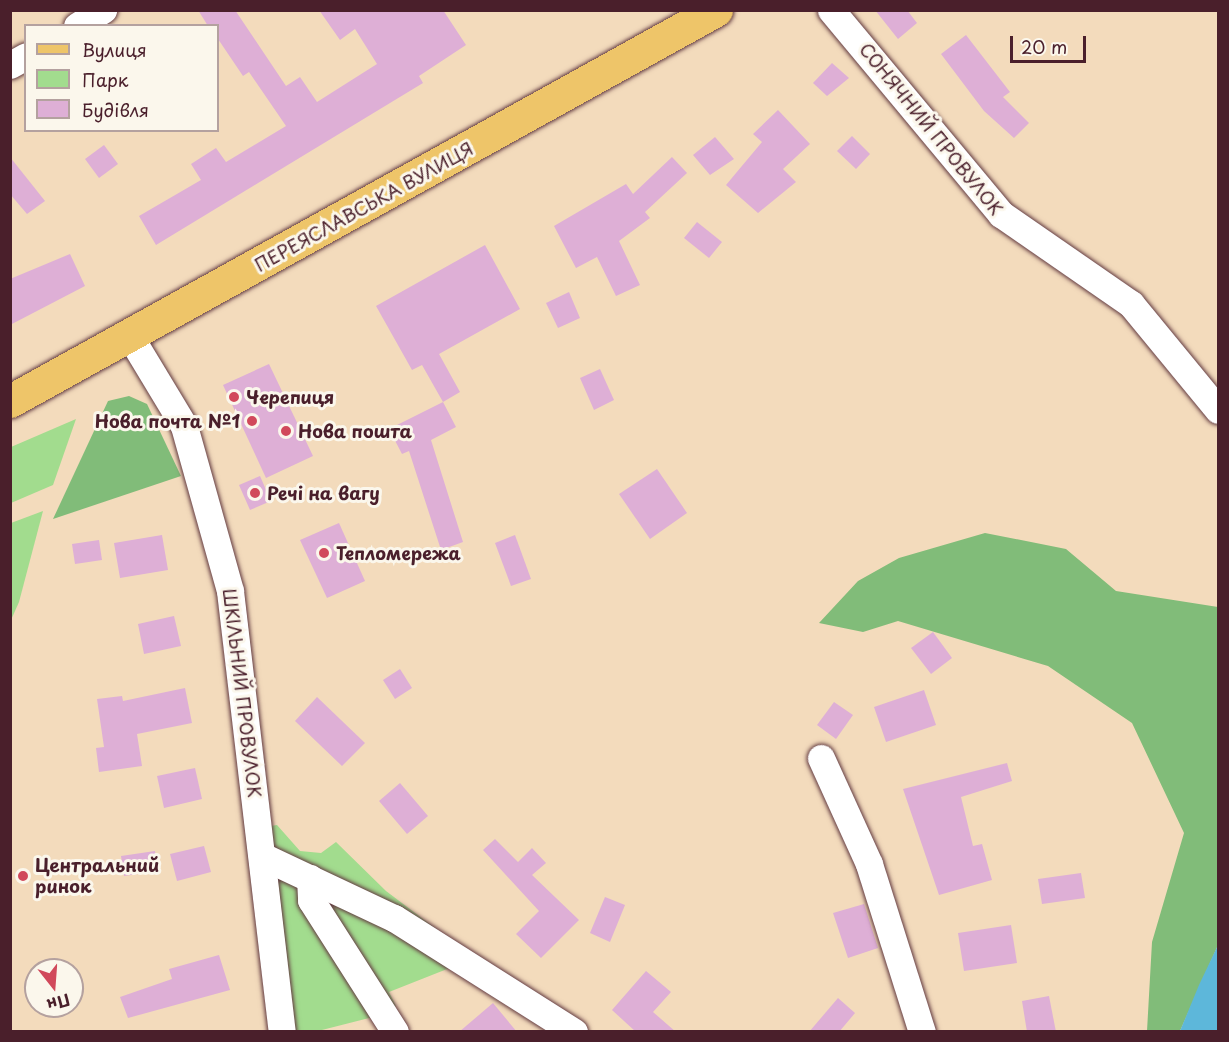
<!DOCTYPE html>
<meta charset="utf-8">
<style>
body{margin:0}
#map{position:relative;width:1229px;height:1042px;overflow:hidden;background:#f3dbbc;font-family:"Playpen Sans",sans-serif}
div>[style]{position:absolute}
.green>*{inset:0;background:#a2dc8e}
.forest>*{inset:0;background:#81bc79}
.water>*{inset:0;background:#5db7da}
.building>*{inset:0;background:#deafd6}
.roads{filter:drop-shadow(0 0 2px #633b41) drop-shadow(0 0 2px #633b41)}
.minor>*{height:27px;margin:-13.5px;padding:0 13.5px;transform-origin:13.5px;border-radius:13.5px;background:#fff}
.major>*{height:33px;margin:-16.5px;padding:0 16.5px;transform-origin:16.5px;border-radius:16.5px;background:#eec569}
.dots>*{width:16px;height:16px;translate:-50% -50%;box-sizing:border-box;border:3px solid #fbf7ec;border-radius:50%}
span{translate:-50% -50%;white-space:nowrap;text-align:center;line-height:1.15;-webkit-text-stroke:6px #fbf7ec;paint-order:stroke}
.street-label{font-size:18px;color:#4a1f2b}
.poi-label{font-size:18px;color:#4a1f2b;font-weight:700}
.left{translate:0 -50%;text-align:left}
.right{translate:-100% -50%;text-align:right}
.frame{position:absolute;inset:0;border:12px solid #4a1f2b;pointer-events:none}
.legend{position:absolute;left:24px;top:24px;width:195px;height:108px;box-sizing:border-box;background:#fbf7ec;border:2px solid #b4a19f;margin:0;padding:8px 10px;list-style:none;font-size:18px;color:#4a1f2b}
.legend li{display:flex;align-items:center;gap:12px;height:30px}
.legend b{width:30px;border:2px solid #b4a19f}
.north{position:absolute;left:24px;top:958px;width:60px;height:60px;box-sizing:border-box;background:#fbf7ec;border:2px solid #b4a19f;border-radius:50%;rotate:163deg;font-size:16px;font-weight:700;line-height:24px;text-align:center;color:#4a1f2b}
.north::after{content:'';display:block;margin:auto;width:21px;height:27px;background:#d1495b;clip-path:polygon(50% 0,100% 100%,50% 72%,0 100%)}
.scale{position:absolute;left:1010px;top:36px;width:76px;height:27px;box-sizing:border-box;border:3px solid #4a1f2b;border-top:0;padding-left:8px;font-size:18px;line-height:21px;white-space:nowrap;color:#4a1f2b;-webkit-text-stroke:4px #fbf7ec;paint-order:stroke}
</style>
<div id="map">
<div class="green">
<i style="clip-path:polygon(76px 419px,53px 485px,11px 503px,11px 447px)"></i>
<i style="clip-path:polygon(43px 511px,19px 602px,11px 620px,11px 523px)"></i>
<i style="clip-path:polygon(277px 825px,300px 851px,321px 853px,336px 842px,386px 891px,475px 958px,389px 992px,396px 1006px,377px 1016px,318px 1031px,277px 1031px,257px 828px)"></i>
</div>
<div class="forest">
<i style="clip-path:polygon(129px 396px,147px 404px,181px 476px,53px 519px,108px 401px)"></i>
<i style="clip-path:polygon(985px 533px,1066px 549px,1116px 591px,1218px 607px,1218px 945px,1180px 1031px,1147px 1031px,1152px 942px,1184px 833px,1132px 723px,1048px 666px,898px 621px,863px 632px,819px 623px,858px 581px,899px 558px)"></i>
</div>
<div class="water">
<i style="clip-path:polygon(1218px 945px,1218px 1031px,1180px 1031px,1199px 985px)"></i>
</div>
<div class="building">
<i style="clip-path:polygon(198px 10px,235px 10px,286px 86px,300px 77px,317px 102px,377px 64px,355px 29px,340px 40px,319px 10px,443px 10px,466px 45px,419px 76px,423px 83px,156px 245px,139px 216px,201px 180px,191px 164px,216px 148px,226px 162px,286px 126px,249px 72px,243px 76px,218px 39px,218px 26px,208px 26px)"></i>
<i style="clip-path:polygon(875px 10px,907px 10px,917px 23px,898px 39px)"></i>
<i style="clip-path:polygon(966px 35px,1010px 92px,1003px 97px,1029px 123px,1014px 138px,984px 111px,941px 54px)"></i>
<i style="clip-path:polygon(832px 63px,849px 78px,827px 96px,813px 83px)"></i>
<i style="clip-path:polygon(778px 110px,810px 144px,783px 169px,796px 182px,758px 213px,726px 185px,762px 142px,753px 134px)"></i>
<i style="clip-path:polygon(852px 136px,870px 154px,856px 169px,837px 151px)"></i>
<i style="clip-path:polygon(715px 137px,734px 159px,710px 175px,693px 155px)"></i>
<i style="clip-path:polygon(104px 145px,118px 164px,99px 178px,85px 159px)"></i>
<i style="clip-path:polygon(10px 157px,45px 201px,27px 214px,10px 194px)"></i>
<i style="clip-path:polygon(672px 157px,687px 173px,645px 212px,650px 218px,619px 241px,640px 285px,616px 296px,597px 257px,576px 268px,554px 226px,626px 184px,633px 194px)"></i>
<i style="clip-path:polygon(697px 222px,722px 242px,709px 258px,684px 238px)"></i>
<i style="clip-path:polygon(485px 245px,520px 309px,439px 354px,460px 392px,443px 402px,422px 365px,412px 370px,376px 306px)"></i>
<i style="clip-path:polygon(70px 254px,85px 286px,10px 325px,10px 279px)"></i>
<i style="clip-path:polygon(569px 292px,580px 318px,558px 328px,546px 303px)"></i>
<i style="clip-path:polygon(269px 364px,313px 456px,266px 478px,223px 385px)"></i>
<i style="clip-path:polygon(600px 369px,614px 400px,594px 410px,580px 378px)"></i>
<i style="clip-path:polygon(443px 402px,456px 427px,431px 440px,463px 542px,441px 550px,409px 451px,402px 454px,389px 429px)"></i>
<i style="clip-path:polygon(657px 469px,687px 513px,650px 539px,619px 494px)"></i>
<i style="clip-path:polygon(260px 476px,271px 501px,250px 510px,239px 485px)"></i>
<i style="clip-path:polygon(339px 523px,365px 581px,327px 598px,300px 540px)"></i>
<i style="clip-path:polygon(162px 535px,168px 570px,120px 578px,114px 543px)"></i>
<i style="clip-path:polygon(515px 535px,531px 579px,511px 586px,495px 543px)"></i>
<i style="clip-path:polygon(99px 540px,102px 560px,75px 564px,72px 544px)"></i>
<i style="clip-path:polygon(174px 616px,181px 646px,144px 654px,138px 624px)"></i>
<i style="clip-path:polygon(933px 632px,952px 658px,931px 674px,911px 648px)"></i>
<i style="clip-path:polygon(400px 669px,412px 688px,395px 699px,383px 680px)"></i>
<i style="clip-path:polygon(185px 688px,192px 723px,137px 734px,142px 766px,99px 772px,96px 748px,104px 747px,97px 699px,122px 696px,123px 701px)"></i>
<i style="clip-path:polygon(924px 690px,936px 725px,886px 742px,874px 707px)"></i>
<i style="clip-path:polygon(317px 697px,365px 743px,342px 766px,295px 721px)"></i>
<i style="clip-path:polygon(834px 702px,853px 715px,836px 739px,817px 725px)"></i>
<i style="clip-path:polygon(1007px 763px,1012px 781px,961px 797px,973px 846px,982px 844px,992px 880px,939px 895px,903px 789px)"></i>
<i style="clip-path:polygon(195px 768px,202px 799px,164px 808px,157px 776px)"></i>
<i style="clip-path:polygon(400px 783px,428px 816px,407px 834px,379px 801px)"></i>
<i style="clip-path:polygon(495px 839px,518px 862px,532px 848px,546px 863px,532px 875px,579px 920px,541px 958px,516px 934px,539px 911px,483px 850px)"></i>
<i style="clip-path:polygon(204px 846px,211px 872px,177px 881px,170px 854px)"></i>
<i style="clip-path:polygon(155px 851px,158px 871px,124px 876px,121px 856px)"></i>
<i style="clip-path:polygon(1081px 873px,1085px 898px,1042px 904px,1038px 879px)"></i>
<i style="clip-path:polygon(605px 897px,625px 905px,610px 942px,590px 933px)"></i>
<i style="clip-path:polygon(864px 904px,878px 948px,848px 958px,833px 913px)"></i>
<i style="clip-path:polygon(1011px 925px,1017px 963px,964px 971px,958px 933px)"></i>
<i style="clip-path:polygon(219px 955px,230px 990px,128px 1018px,120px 997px,172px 979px,169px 969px)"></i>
<i style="clip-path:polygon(646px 971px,671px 992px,653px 1012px,676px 1032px,636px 1032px,612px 1010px)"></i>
<i style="clip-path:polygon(1049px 996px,1056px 1032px,1027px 1032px,1022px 1001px)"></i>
<i style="clip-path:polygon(838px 998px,855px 1013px,839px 1032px,809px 1032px)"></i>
<i style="clip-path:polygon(493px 1003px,517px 1032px,459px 1032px)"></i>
</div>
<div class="roads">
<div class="minor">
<i style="left:831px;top:10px;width:266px;rotate:50.2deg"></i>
<i style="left:1001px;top:214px;width:158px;rotate:34.7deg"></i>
<i style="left:1131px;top:304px;width:137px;rotate:50.6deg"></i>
<i style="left:77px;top:26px;width:31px;rotate:-32deg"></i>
<i style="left:10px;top:65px;width:18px;rotate:-29deg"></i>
<i style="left:131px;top:338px;width:103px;rotate:58.9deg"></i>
<i style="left:184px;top:426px;width:171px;rotate:74.4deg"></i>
<i style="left:230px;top:591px;width:444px;rotate:83.3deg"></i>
<i style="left:821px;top:758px;width:116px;rotate:65.6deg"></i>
<i style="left:869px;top:864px;width:176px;rotate:72.5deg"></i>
<i style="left:262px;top:856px;width:146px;rotate:25.2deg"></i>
<i style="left:394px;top:918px;width:213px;rotate:32.3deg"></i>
<i style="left:310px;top:878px;width:22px;rotate:87deg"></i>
<i style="left:311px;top:900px;width:156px;rotate:57.5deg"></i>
</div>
<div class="major">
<i style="left:10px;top:401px;width:807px;rotate:-28.98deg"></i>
</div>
</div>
<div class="dots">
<i style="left:234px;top:397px;background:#d1495b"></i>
<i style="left:252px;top:421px;background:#d1495b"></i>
<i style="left:286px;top:431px;background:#d1495b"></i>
<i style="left:255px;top:493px;background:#d1495b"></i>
<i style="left:324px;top:553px;background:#d1495b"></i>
<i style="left:23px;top:876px;background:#d1495b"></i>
</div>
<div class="street-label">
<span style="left:931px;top:129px;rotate:51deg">СОНЯЧНИЙ ПРОВУЛОК</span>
<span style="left:364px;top:207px;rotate:-29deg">ПЕРЕЯСЛАВСЬКА ВУЛИЦЯ</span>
<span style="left:242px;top:693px;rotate:83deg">ШКІЛЬНИЙ ПРОВУЛОК</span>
</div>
<div class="poi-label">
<span class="left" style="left:246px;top:397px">Черепиця</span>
<span class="right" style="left:240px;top:421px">Нова почта №1</span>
<span class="left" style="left:298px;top:431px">Нова пошта</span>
<span class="left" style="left:267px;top:493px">Речі на вагу</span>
<span class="left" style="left:336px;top:553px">Тепломережа</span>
<span class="left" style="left:35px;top:876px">Центральний<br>ринок</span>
</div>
<div class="frame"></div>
<ul class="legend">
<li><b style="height:8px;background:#eec569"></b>Вулиця</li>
<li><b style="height:16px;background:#a2dc8e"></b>Парк</li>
<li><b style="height:16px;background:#deafd6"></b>Будівля</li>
</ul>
<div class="north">Пн</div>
<div class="scale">20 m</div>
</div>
